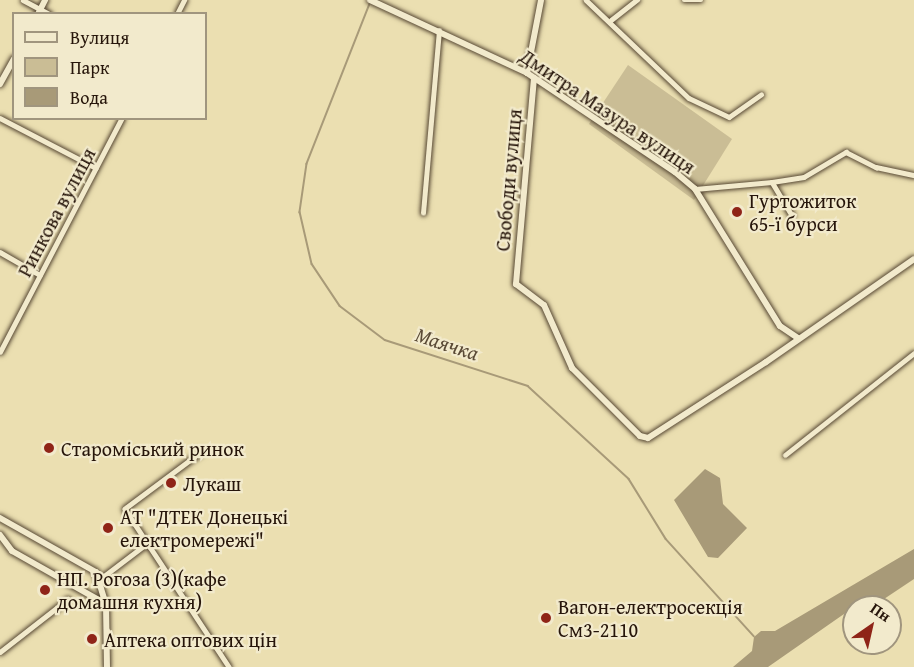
<!DOCTYPE html>
<meta charset="utf-8">
<style>
body{margin:0}
#map{position:relative;width:914px;height:667px;overflow:hidden;background:#ebdfb1;font-family:"Gentium Book Plus",serif}
div>[style]{position:absolute}
.green>*{inset:0;background:#cabd95}
.water>*{inset:0;background:#a89a78}
.stream>*{height:1.5px;margin:-0.75px;padding:0 0.75px;transform-origin:0.75px;border-radius:0.75px;background:#a89a78}
.roads{filter:drop-shadow(0 0 2px #574834) drop-shadow(0 0 2px #574834)}
.street>*{height:4.5px;margin:-2.25px;padding:0 2.25px;transform-origin:2.25px;border-radius:2.25px;background:#f2eacc}
.secondary>*{height:6px;margin:-3px;padding:0 3px;transform-origin:3px;border-radius:3px;background:#f2eacc}
.dots>*{width:16px;height:16px;translate:-50% -50%;box-sizing:border-box;border:3px solid #f2eacc;border-radius:50%}
span{translate:-50% -50%;white-space:nowrap;text-align:center;line-height:1.15;-webkit-text-stroke:4.5px #f2eacc;paint-order:stroke}
.street-label{font-size:20px;color:#26150a}
.poi-label{font-size:20px;color:#26150a}
.left{translate:0 -50%;text-align:left}
.water-label{font-size:21px;color:#5a4a36;font-style:italic}
.legend{position:absolute;left:12px;top:12px;width:195px;height:108px;box-sizing:border-box;background:#f2eacc;border:2px solid #a0957e;margin:0;padding:8px 10px;list-style:none;font-size:18px;color:#26150a}
.legend li{display:flex;align-items:center;gap:12px;height:30px}
.legend b{width:30px;border:2px solid #a0957e}
.north{position:absolute;left:842px;top:595px;width:60px;height:60px;box-sizing:border-box;background:#f2eacc;border:2px solid #a0957e;border-radius:50%;rotate:34deg;font-size:16px;font-weight:700;line-height:24px;text-align:center;color:#26150a}
.north::after{content:'';display:block;margin:auto;width:21px;height:27px;background:#8f2418;clip-path:polygon(50% 0,100% 100%,50% 72%,0 100%)}
</style>
<div id="map">
<div class="green">
<i style="clip-path:polygon(628px 65px,732px 139px,694px 200px,589px 124px)"></i>
</div>
<div class="water">
<i style="clip-path:polygon(705px 469px,720px 478px,723px 504px,747px 528px,718px 558px,708px 557px,674px 500px)"></i>
<i style="clip-path:polygon(914px 549px,914px 579px,875px 605px,854px 607px,768px 667px,733px 667px,752px 651px,754px 637px,761px 631px,775px 631px)"></i>
</div>
<div class="stream">
<i style="left:370px;top:4px;width:172px;rotate:111.5deg"></i>
<i style="left:307px;top:164px;width:49px;rotate:98.3deg"></i>
<i style="left:300px;top:212px;width:53px;rotate:77deg"></i>
<i style="left:312px;top:264px;width:50px;rotate:56.3deg"></i>
<i style="left:340px;top:306px;width:56px;rotate:37.1deg"></i>
<i style="left:385px;top:340px;width:150px;rotate:17.8deg"></i>
<i style="left:528px;top:386px;width:137px;rotate:42.6deg"></i>
<i style="left:629px;top:479px;width:70px;rotate:58.3deg"></i>
<i style="left:666px;top:539px;width:131px;rotate:47.8deg"></i>
</div>
<div class="roads">
<div class="street">
<i style="left:23px;top:0;width:30px;rotate:28deg"></i>
<i style="left:586px;top:0;width:142px;rotate:43.6deg"></i>
<i style="left:689px;top:98px;width:44px;rotate:25.4deg"></i>
<i style="left:729px;top:117px;width:39px;rotate:-35deg"></i>
<i style="left:684px;top:0;width:17px"></i>
<i style="left:177px;top:14px;width:16px;rotate:-63deg"></i>
<i style="left:611px;top:20px;width:33px;rotate:-38deg"></i>
<i style="left:0;top:118px;width:108px;rotate:27.5deg"></i>
<i style="left:772px;top:182px;width:32px;rotate:-9deg"></i>
<i style="left:804px;top:177px;width:49px;rotate:-30.8deg"></i>
<i style="left:846px;top:152px;width:34px;rotate:27deg"></i>
<i style="left:876px;top:167px;width:39px;rotate:12deg"></i>
<i style="left:695px;top:189px;width:77px;rotate:-5.2deg"></i>
<i style="left:772px;top:182px;width:39px;rotate:59deg"></i>
<i style="left:423px;top:213px;width:183px;rotate:-85deg"></i>
<i style="left:0;top:252px;width:46px;rotate:29.9deg"></i>
<i style="left:0;top:352px;width:264px;rotate:-62.5deg"></i>
<i style="left:203px;top:451px;width:97px;rotate:143.4deg"></i>
<i style="left:125px;top:509px;width:189px;rotate:56.6deg"></i>
<i style="left:785px;top:455px;width:164px;rotate:-38.3deg"></i>
<i style="left:100px;top:579px;width:56px;rotate:-37.1deg"></i>
<i style="left:0;top:652px;width:86px;rotate:-37.9deg"></i>
</div>
<div class="secondary">
<i style="left:370px;top:0;width:173px;rotate:24.9deg"></i>
<i style="left:527px;top:73px;width:178px;rotate:33.8deg"></i>
<i style="left:675px;top:172px;width:26px;rotate:40deg"></i>
<i style="left:695px;top:189px;width:161px;rotate:58.2deg"></i>
<i style="left:780px;top:326px;width:22px;rotate:34deg"></i>
<i style="left:38px;top:14px;width:16px;rotate:-63deg"></i>
<i style="left:527px;top:73px;width:74px;rotate:-79.1deg"></i>
<i style="left:534px;top:78px;width:207px;rotate:95deg"></i>
<i style="left:516px;top:284px;width:35px;rotate:37deg"></i>
<i style="left:544px;top:305px;width:69px;rotate:66deg"></i>
<i style="left:572px;top:368px;width:96px;rotate:45deg"></i>
<i style="left:640px;top:436px;width:8px;rotate:14deg"></i>
<i style="left:648px;top:438px;width:140px;rotate:-32.8deg"></i>
<i style="left:766px;top:362px;width:180px;rotate:-34.8deg"></i>
<i style="left:0;top:84px;width:29px;rotate:-61deg"></i>
<i style="left:0;top:518px;width:110px;rotate:29.4deg"></i>
<i style="left:96px;top:572px;width:34px;rotate:73deg"></i>
<i style="left:106px;top:604px;width:63px;rotate:89.1deg"></i>
<i style="left:0;top:535px;width:20px;rotate:53deg"></i>
<i style="left:12px;top:551px;width:108px;rotate:29.4deg"></i>
</div>
</div>
<div class="dots">
<i style="left:737px;top:212px;background:#8f2418"></i>
<i style="left:49px;top:448px;background:#8f2418"></i>
<i style="left:171px;top:483px;background:#8f2418"></i>
<i style="left:108px;top:528px;background:#8f2418"></i>
<i style="left:45px;top:590px;background:#8f2418"></i>
<i style="left:546px;top:618px;background:#8f2418"></i>
<i style="left:92px;top:639px;background:#8f2418"></i>
</div>
<div class="street-label">
<span style="left:608px;top:111px;rotate:34deg">Дмитра Мазура вулиця</span>
<span style="left:508px;top:180px;rotate:-85deg">Свободи вулиця</span>
<span style="left:56px;top:212px;rotate:-62deg">Ринкова вулиця</span>
</div>
<div class="poi-label">
<span class="left" style="left:749px;top:212px">Гуртожиток<br>65-ї бурси</span>
<span class="left" style="left:61px;top:448px">Староміський ринок</span>
<span class="left" style="left:183px;top:483px">Лукаш</span>
<span class="left" style="left:120px;top:528px">АТ "ДТЕК Донецькі<br>електромережі"</span>
<span class="left" style="left:57px;top:590px">НП. Рогоза (3)(кафе<br>домашня кухня)</span>
<span class="left" style="left:558px;top:618px">Вагон-електросекція<br>См3-2110</span>
<span class="left" style="left:104px;top:639px">Аптека оптових цін</span>
</div>
<div class="water-label">
<span style="left:447px;top:344px;rotate:18deg">Маячка</span>
</div>
<ul class="legend">
<li><b style="height:8px;background:#f2eacc"></b>Вулиця</li>
<li><b style="height:16px;background:#cabd95"></b>Парк</li>
<li><b style="height:16px;background:#a89a78"></b>Вода</li>
</ul>
<div class="north">Пн</div>
</div>
